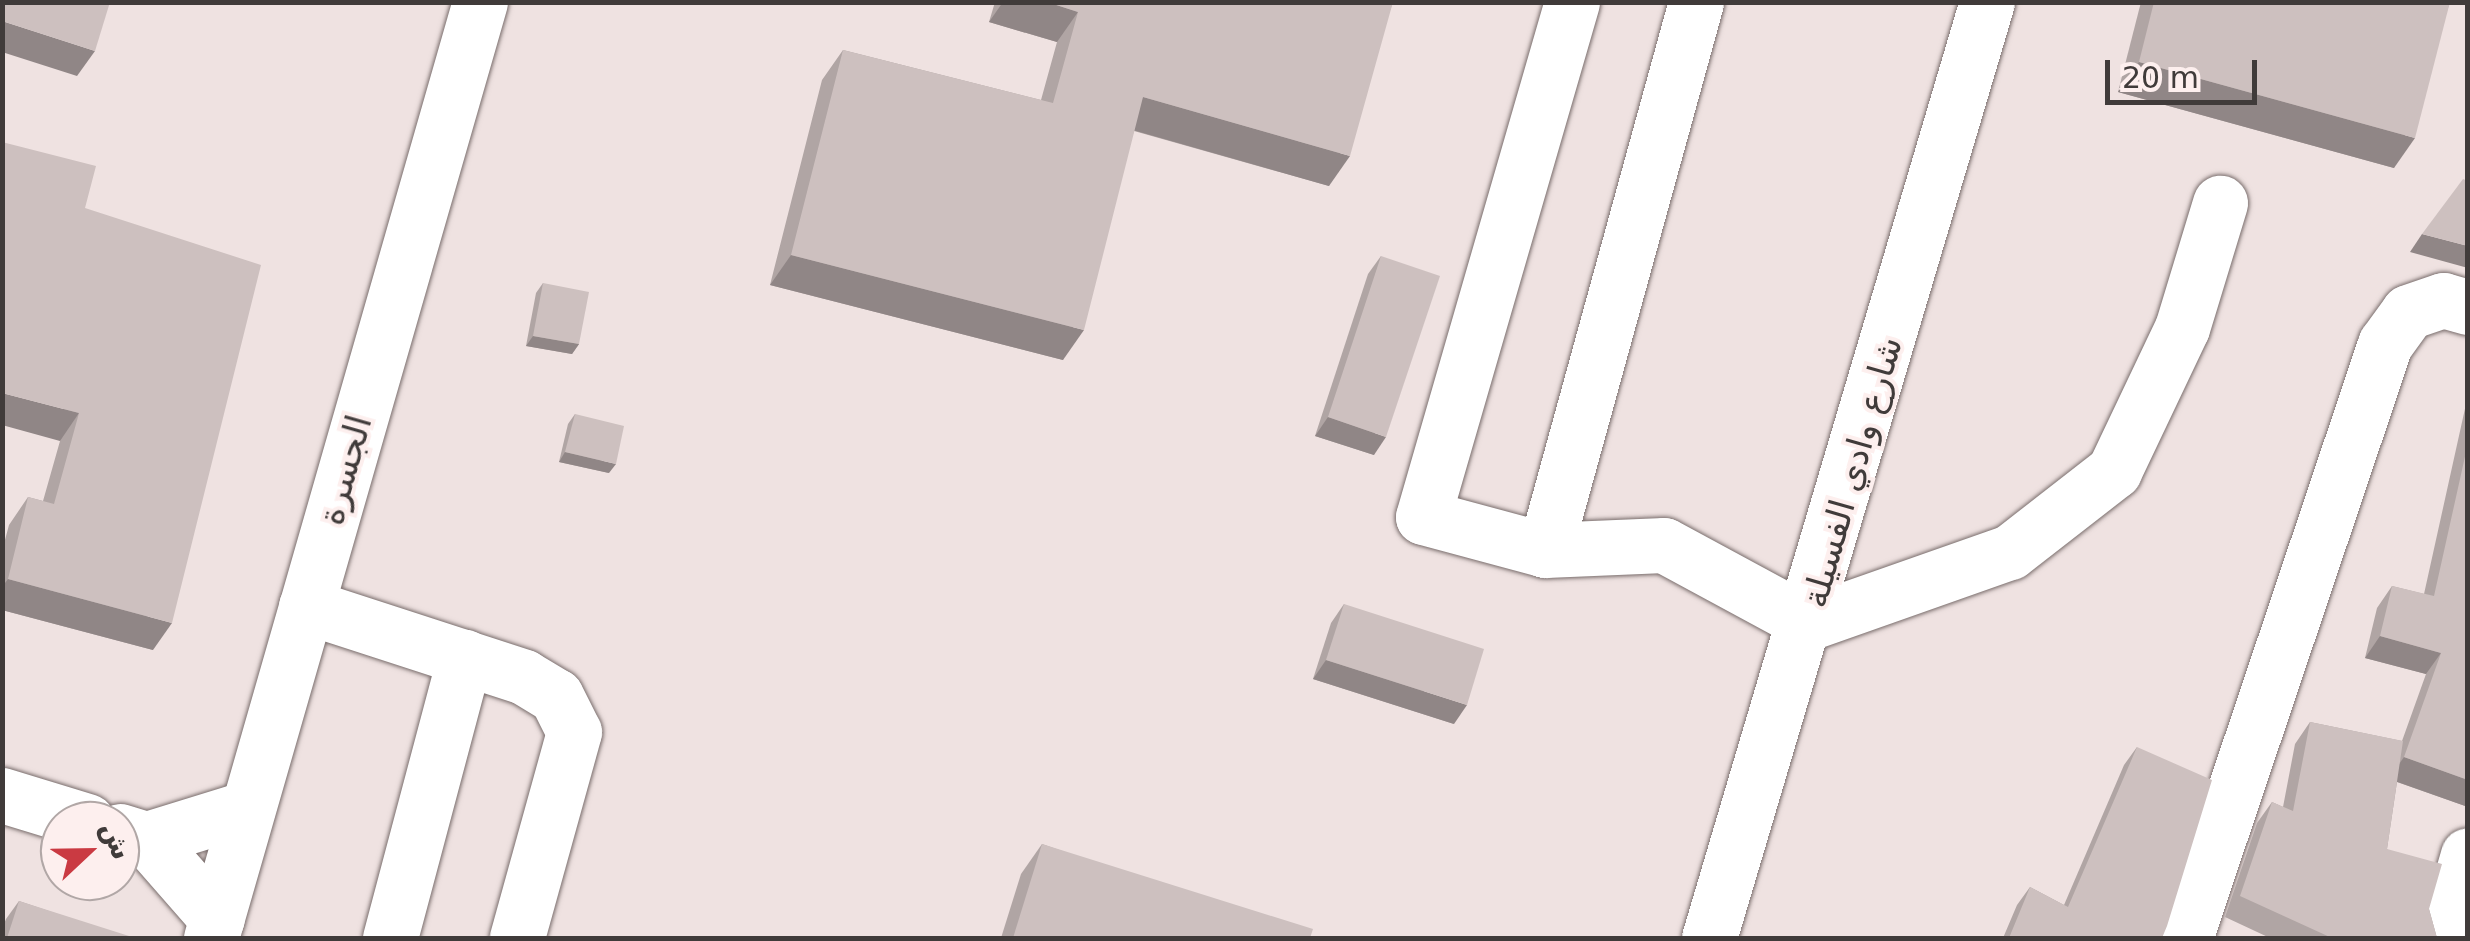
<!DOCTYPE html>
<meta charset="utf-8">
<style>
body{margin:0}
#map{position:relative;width:2470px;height:941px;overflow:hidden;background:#efe2e1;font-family:"DejaVu Sans",Cairo,sans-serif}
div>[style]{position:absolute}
.roads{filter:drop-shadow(0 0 2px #796d6c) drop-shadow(0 0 2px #796d6c)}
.minor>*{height:55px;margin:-27.5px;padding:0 27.5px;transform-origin:27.5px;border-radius:27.5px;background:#fff}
.wall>*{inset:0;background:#b0a5a4}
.shaded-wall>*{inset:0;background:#908686}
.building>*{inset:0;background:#cdc0bf}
span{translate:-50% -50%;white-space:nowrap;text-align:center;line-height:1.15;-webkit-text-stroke:8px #fdefee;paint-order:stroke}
.street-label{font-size:35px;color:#403b3a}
.frame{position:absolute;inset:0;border:5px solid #403b3a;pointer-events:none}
.north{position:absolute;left:40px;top:801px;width:100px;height:100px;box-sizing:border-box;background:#fdefee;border:2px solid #b1a7a6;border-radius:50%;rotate:68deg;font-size:28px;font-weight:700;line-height:40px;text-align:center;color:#403b3a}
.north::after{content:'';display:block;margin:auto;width:35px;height:45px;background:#ca3a42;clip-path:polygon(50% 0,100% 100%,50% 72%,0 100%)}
.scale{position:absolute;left:2105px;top:60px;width:152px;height:45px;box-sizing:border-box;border:5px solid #403b3a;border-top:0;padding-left:12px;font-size:30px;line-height:35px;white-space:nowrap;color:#403b3a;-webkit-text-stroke:8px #fdefee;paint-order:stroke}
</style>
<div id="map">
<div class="roads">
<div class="minor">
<i style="left:1572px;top:2px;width:536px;rotate:106.14deg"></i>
<i style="left:1423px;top:517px;width:126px;rotate:15.1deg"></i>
<i style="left:1545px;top:550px;width:119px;rotate:-2.4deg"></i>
<i style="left:1664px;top:545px;width:164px;rotate:28.4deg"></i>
<i style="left:1808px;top:623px;width:214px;rotate:-19.4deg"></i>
<i style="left:2010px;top:552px;width:132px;rotate:-37.9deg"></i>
<i style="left:2114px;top:471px;width:158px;rotate:-64.6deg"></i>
<i style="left:2182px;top:328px;width:131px;rotate:-73.1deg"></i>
<i style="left:1545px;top:550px;width:568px;rotate:-74.59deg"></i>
<i style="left:306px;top:606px;width:229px;rotate:18deg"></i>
<i style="left:524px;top:677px;width:37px;rotate:31deg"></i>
<i style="left:556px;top:696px;width:40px;rotate:63.4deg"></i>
<i style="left:574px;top:732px;width:214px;rotate:105.5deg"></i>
<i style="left:2px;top:795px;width:89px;rotate:17deg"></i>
<i style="left:120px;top:831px;width:28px;rotate:17deg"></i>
<i style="left:147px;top:839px;width:106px;rotate:48.8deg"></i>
<i style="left:147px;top:839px;width:105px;rotate:-17.2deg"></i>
<i style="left:211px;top:938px;width:974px;rotate:-73.97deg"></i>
<i style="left:390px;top:938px;width:291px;rotate:-75.1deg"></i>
<i style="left:1709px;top:938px;width:976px;rotate:-73.46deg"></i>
<i style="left:2185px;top:938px;width:627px;rotate:-71.39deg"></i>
<i style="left:2385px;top:344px;width:39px;rotate:-54deg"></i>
<i style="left:2408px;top:312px;width:37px;rotate:-19deg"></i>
<i style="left:2443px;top:300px;width:26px;rotate:16deg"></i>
<i style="left:2444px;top:938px;width:86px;rotate:-73.9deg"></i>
</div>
</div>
<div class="wall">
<i style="clip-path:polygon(995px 2px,1393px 2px,1329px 186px,1134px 131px,1063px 360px,770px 285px,822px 80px,843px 50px,1041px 100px,1057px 42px,989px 22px)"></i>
<i style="clip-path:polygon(2141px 2px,2450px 2px,2394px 168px,2118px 92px)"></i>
<i style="clip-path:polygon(85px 208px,153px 650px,2px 610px,2px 551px,9px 525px,28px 497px,43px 501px,60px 441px)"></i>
<i style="clip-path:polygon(1381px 256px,1374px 455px,1315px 436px,1368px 274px)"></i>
<i style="clip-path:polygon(543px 283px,579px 344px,572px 354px,526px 346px,536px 293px)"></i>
<i style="clip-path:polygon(2468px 395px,2468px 807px,2397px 782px,2387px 849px,2429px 909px,2437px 938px,2270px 938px,2225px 917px,2257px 823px,2272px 802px,2283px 807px,2295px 744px,2310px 722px,2402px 741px,2426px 674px,2365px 658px,2377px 608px,2392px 586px,2424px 594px)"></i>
<i style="clip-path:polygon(575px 414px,609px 473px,559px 462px,568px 424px)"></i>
<i style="clip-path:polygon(1344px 604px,1454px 724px,1313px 679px,1331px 623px)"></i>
<i style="clip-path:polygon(2137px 747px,2162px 938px,2003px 938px,2017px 905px,2030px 887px,2064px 905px,2124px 765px)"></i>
<i style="clip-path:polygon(1042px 844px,1310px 938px,1001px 938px,1021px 874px)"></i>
<i style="clip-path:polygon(19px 901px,129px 938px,2px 938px,2px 929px,6px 919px)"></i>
</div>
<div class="shaded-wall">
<i style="clip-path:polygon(1003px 2px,1047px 2px,1078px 12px,1057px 42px,989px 22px)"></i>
<i style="clip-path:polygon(2px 21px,95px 51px,77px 76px,2px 52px)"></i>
<i style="clip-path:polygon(2139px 62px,2415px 138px,2394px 168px,2118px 92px)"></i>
<i style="clip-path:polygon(1143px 97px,1350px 156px,1329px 186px,1122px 127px)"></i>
<i style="clip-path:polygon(2422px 234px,2468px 246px,2468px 268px,2410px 252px)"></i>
<i style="clip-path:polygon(791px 255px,1084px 330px,1063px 360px,770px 285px)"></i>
<i style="clip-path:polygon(533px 336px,579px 344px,572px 354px,526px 346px)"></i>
<i style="clip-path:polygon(2px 393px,79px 413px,60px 441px,2px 425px)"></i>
<i style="clip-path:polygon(1328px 417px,1386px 437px,1374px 455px,1315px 436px)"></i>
<i style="clip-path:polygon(565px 452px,616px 464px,609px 473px,559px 462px)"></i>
<i style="clip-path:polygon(8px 579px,172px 623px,153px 650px,2px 610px,2px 587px)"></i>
<i style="clip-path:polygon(2380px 636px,2441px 653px,2426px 674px,2365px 658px)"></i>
<i style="clip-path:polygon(1326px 660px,1467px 705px,1454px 724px,1313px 679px)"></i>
<i style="clip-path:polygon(2404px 757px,2468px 780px,2468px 807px,2389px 779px)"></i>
</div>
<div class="building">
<i style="clip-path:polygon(2px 2px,110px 2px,95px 51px,2px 21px)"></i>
<i style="clip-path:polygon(1047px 2px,1393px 2px,1350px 156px,1143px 97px,1084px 330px,791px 255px,843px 50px,1053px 103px,1078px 12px)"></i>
<i style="clip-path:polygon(2154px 2px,2450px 2px,2415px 138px,2139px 62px)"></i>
<i style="clip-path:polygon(2px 142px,96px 166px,85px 208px,261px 265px,172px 623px,8px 579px,28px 497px,54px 504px,79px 413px,2px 393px)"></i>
<i style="clip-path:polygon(2463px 179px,2468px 181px,2468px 246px,2422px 234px)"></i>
<i style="clip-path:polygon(1381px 256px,1440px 276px,1386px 437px,1328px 417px)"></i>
<i style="clip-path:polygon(543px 283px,589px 292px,579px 344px,533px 336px)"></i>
<i style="clip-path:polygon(575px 414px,624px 426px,616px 464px,565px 452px)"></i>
<i style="clip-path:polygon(2468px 443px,2468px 780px,2404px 757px,2441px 653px,2380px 636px,2392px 586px,2434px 596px)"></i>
<i style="clip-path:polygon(1344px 604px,1484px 649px,1467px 705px,1326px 660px)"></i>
<i style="clip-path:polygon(2310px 722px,2403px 741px,2387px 849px,2442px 864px,2429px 909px,2437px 938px,2332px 938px,2240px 896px,2272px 802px,2293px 811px)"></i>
<i style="clip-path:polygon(2137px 747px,2212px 780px,2167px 926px,2162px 938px,2009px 938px,2030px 887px,2068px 907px)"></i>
<i style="clip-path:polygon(1042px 844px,1313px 929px,1310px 938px,1013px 938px)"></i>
<i style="clip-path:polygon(19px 901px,129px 936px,129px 938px,7px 938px)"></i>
</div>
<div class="street-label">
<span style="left:345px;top:470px;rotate:-74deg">الجسرة</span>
<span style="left:1852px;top:472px;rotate:-74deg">شارع وادي الفسيلة</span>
</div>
<div class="frame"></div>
<div class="north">ش</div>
<div class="scale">20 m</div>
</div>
